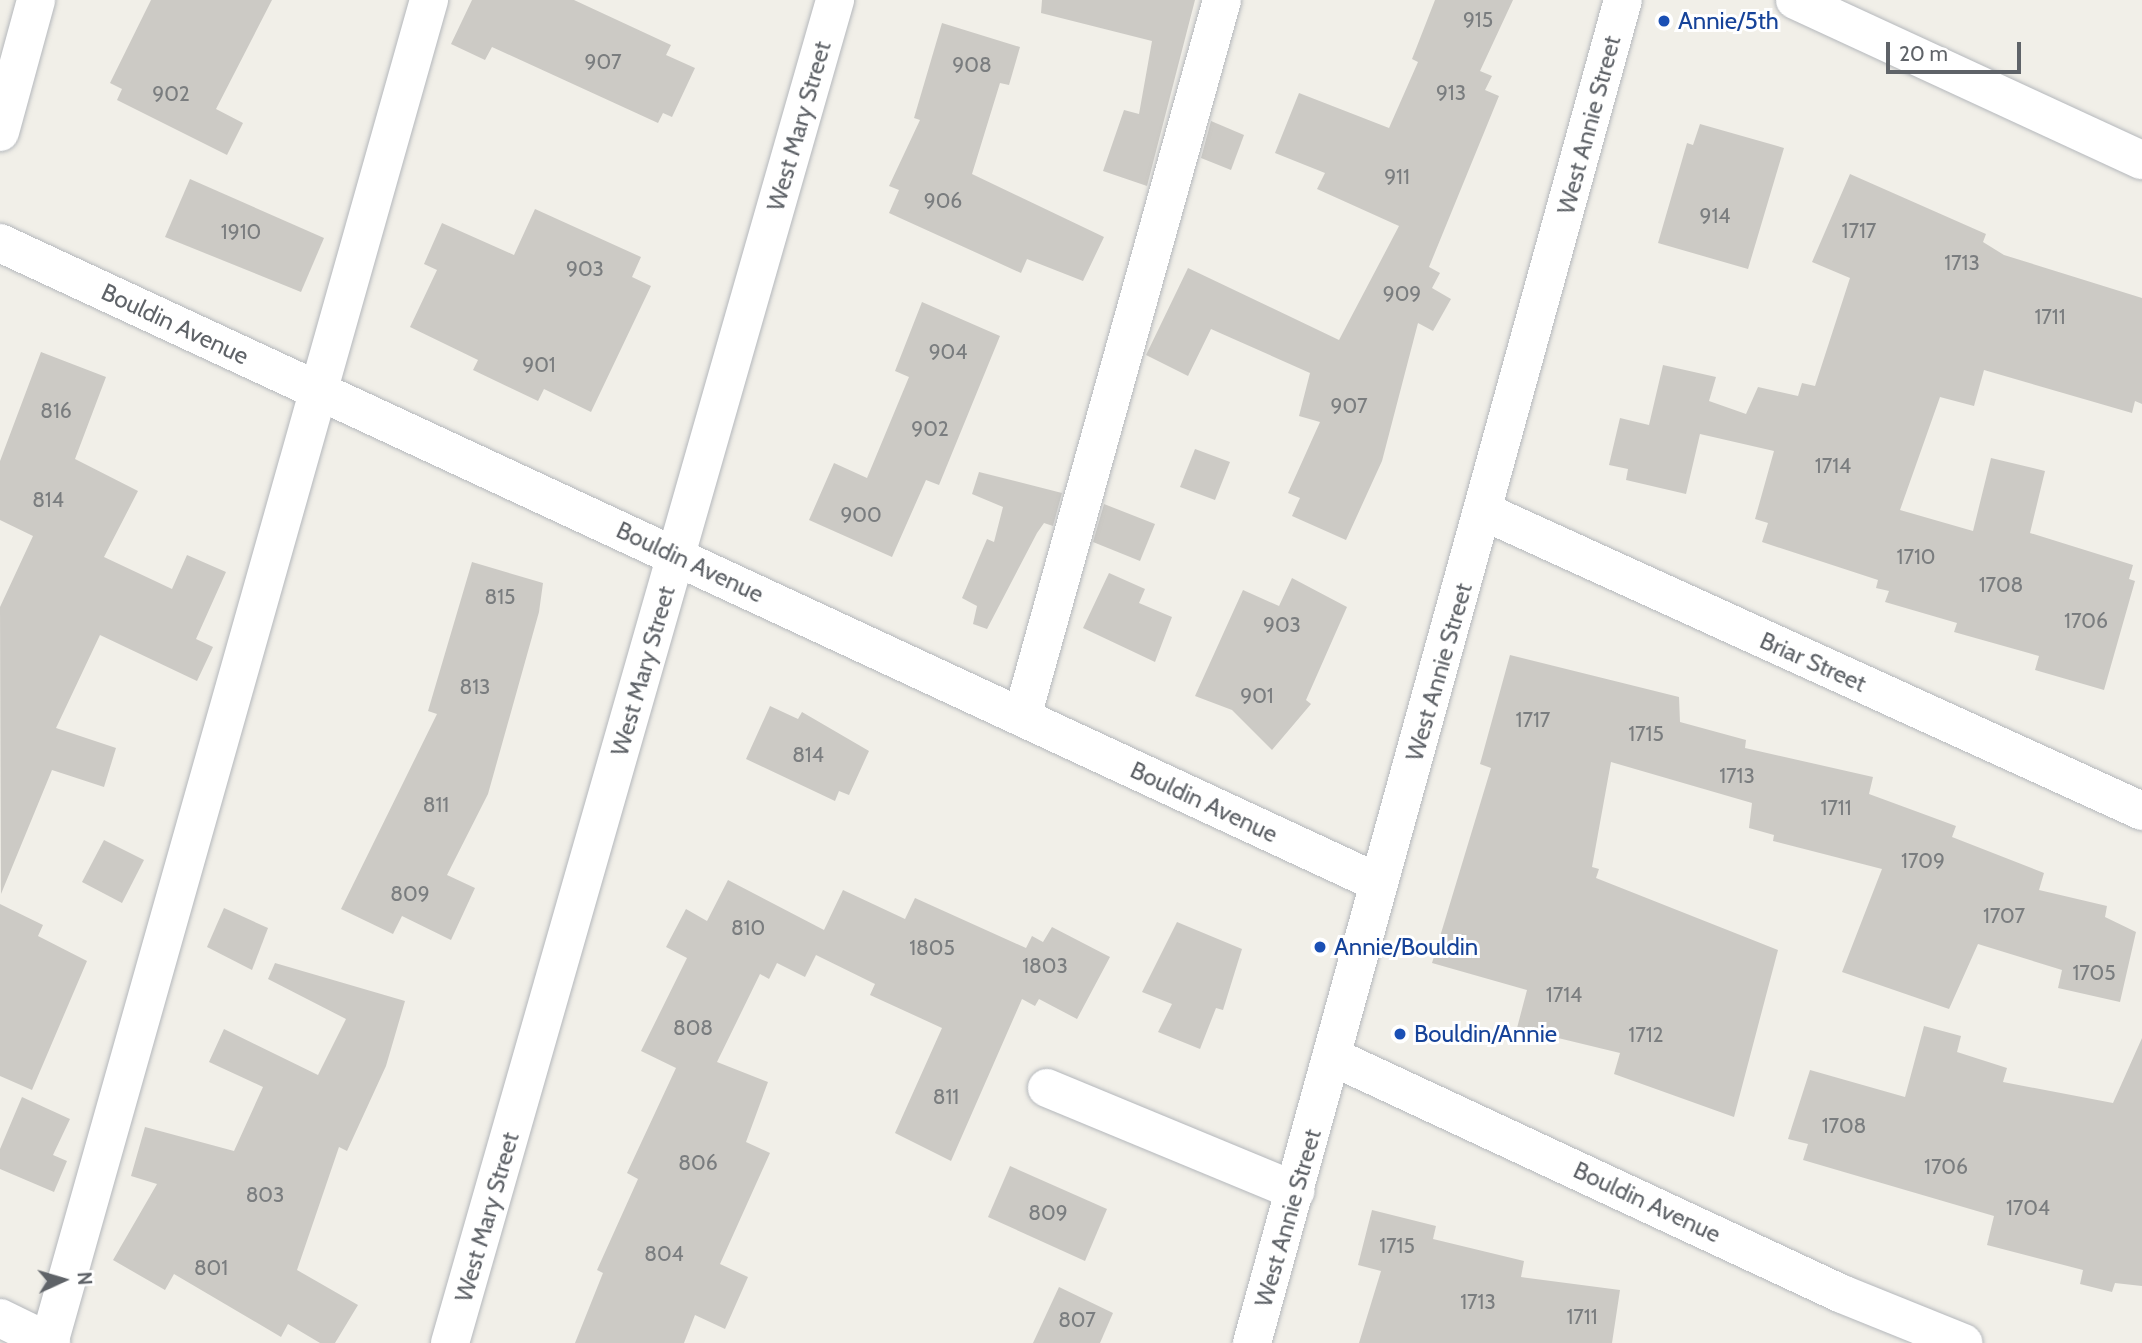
<!DOCTYPE html>
<style>
body{margin:0}
#map{position:relative;width:2142px;height:1343px;overflow:hidden;background:#f1efe8;font-family:Cabin,sans-serif}
div>[style]{position:absolute}
.building>*{inset:0;background:#cccac5}
.roads{filter:drop-shadow(0 0 2px #b5b8bc) drop-shadow(0 0 2px #b5b8bc)}
.minor>*{height:38px;margin:-19px;padding:0 19px;transform-origin:19px;border-radius:19px;background:#fff}
.dots>*{width:19px;height:19px;translate:-50% -50%;box-sizing:border-box;border:4px solid #fff;border-radius:50%}
span{translate:-50% -50%;white-space:nowrap;text-align:center;line-height:1.15;-webkit-text-stroke:6px #fff;paint-order:stroke}
.number-label{font-size:21px;color:#7a7d7f}
.number-label span{-webkit-text-stroke-width:0}
.transit-label{font-size:24px;color:#164399}
.left{translate:0 -50%;text-align:left}
.street-label{font-size:24px;color:#5f6368}
.north{position:absolute;left:28px;top:1245px;width:70px;height:70px;-webkit-text-stroke:5px #fff;paint-order:stroke;rotate:86deg;font-size:19px;font-weight:700;line-height:28px;text-align:center;color:#5f6368}
.north::after{content:'';display:block;margin:auto;width:24px;height:32px;background:#5f6368;clip-path:polygon(50% 0,100% 100%,50% 72%,0 100%)}
.scale{position:absolute;left:1886px;top:42px;width:135px;height:32px;box-sizing:border-box;border:4px solid #5f6368;border-top:0;padding-left:9px;font-size:21px;line-height:24px;white-space:nowrap;color:#5f6368;-webkit-text-stroke:5px #fff;paint-order:stroke}
</style>
<div id="map">
<div class="building">
<i style="clip-path:polygon(151px 0,272px 0,216px 109px,243px 123px,227px 155px,117px 100px,122px 89px,110px 83px)"></i>
<i style="clip-path:polygon(472px 0,574px 0,671px 45px,666px 55px,695px 68px,672px 117px,663px 113px,658px 123px,492px 47px,485px 60px,451px 44px)"></i>
<i style="clip-path:polygon(1042px 0,1195px 0,1147px 186px,1103px 171px,1124px 110px,1139px 114px,1152px 41px,1041px 13px)"></i>
<i style="clip-path:polygon(1435px 0,1513px 0,1480px 71px,1492px 76px,1485px 90px,1499px 96px,1429px 267px,1440px 273px,1432px 288px,1451px 299px,1433px 331px,1418px 323px,1382px 461px,1346px 540px,1292px 516px,1300px 498px,1288px 493px,1320px 422px,1299px 416px,1310px 373px,1211px 329px,1188px 376px,1146px 355px,1188px 268px,1339px 340px,1399px 226px,1317px 189px,1325px 173px,1275px 153px,1299px 93px,1389px 128px,1418px 62px,1412px 59px)"></i>
<i style="clip-path:polygon(942px 23px,1020px 47px,1009px 85px,1000px 83px,972px 174px,1104px 237px,1083px 281px,1027px 259px,1021px 273px,889px 213px,899px 190px,889px 186px,920px 120px,914px 118px)"></i>
<i style="clip-path:polygon(1211px 121px,1244px 135px,1231px 170px,1201px 158px)"></i>
<i style="clip-path:polygon(1700px 124px,1784px 148px,1748px 269px,1658px 243px,1687px 143px,1693px 145px)"></i>
<i style="clip-path:polygon(1850px 174px,1986px 234px,1983px 242px,2004px 255px,2142px 298px,2142px 404px,2135px 401px,2132px 413px,1984px 370px,1974px 406px,1940px 397px,1900px 510px,1973px 531px,1991px 458px,2045px 471px,2030px 533px,2133px 565px,2129px 579px,2135px 581px,2104px 690px,2035px 670px,2039px 656px,1954px 632px,1957px 623px,1885px 602px,1889px 591px,1876px 588px,1878px 580px,1762px 542px,1768px 523px,1755px 519px,1774px 451px,1700px 434px,1686px 494px,1626px 480px,1628px 469px,1609px 465px,1620px 418px,1649px 425px,1663px 365px,1716px 377px,1709px 401px,1746px 414px,1758px 387px,1798px 396px,1802px 383px,1815px 386px,1850px 278px,1812px 262px)"></i>
<i style="clip-path:polygon(190px 179px,324px 238px,301px 292px,165px 237px)"></i>
<i style="clip-path:polygon(535px 209px,641px 257px,632px 277px,651px 286px,591px 412px,544px 389px,538px 401px,473px 370px,478px 360px,410px 327px,437px 270px,424px 264px,442px 223px,514px 255px)"></i>
<i style="clip-path:polygon(922px 302px,1000px 336px,939px 485px,926px 480px,892px 557px,809px 520px,834px 463px,867px 478px,909px 377px,895px 371px)"></i>
<i style="clip-path:polygon(41px 352px,106px 377px,75px 459px,138px 491px,104px 557px,172px 589px,187px 555px,226px 572px,196px 639px,213px 647px,197px 681px,100px 635px,56px 728px,116px 748px,104px 787px,52px 770px,1px 894px,0 607px,33px 536px,0 520px,0 461px)"></i>
<i style="clip-path:polygon(1195px 449px,1230px 462px,1215px 500px,1180px 487px)"></i>
<i style="clip-path:polygon(979px 472px,1062px 493px,1053px 526px,1044px 523px,1037px 533px,987px 629px,973px 624px,977px 606px,962px 598px,987px 539px,994px 542px,1003px 507px,972px 494px)"></i>
<i style="clip-path:polygon(1104px 504px,1155px 524px,1140px 561px,1093px 542px)"></i>
<i style="clip-path:polygon(472px 562px,543px 583px,539px 612px,488px 794px,447px 875px,475px 888px,451px 940px,402px 916px,393px 934px,341px 909px,437px 714px,428px 711px)"></i>
<i style="clip-path:polygon(1109px 573px,1145px 589px,1139px 603px,1172px 617px,1155px 662px,1083px 628px)"></i>
<i style="clip-path:polygon(1292px 578px,1347px 607px,1306px 700px,1311px 704px,1272px 750px,1232px 710px,1195px 696px,1243px 590px,1279px 606px)"></i>
<i style="clip-path:polygon(1510px 655px,1679px 697px,1680px 722px,1746px 740px,1745px 748px,1873px 777px,1869px 794px,1956px 826px,1952px 837px,2044px 873px,2039px 890px,2107px 906px,2105px 917px,2136px 932px,2120px 1002px,2058px 988px,2062px 970px,1978px 944px,1949px 1009px,1842px 972px,1882px 869px,1773px 841px,1774px 835px,1749px 828px,1752px 803px,1611px 762px,1592px 867px,1599px 869px,1596px 878px,1778px 950px,1734px 1117px,1614px 1074px,1620px 1053px,1517px 1028px,1527px 990px,1432px 963px,1491px 768px,1480px 764px)"></i>
<i style="clip-path:polygon(770px 706px,798px 719px,802px 712px,869px 751px,849px 795px,839px 791px,835px 801px,746px 759px)"></i>
<i style="clip-path:polygon(104px 840px,144px 860px,122px 903px,82px 882px)"></i>
<i style="clip-path:polygon(728px 880px,824px 930px,843px 890px,905px 919px,915px 898px,1026px 948px,1032px 936px,1043px 942px,1052px 927px,1110px 957px,1077px 1019px,1039px 999px,1035px 1006px,1022px 999px,951px 1161px,895px 1133px,942px 1028px,870px 995px,875px 984px,816px 955px,805px 977px,777px 963px,769px 979px,760px 974px,717px 1062px,768px 1082px,746px 1142px,770px 1153px,720px 1264px,748px 1277px,725px 1329px,695px 1315px,684px 1343px,575px 1343px,603px 1273px,597px 1270px,638px 1179px,627px 1173px,676px 1068px,641px 1051px,687px 958px,666px 947px,686px 909px,707px 921px)"></i>
<i style="clip-path:polygon(0 904px,43px 925px,38px 936px,87px 961px,32px 1090px,0 1076px)"></i>
<i style="clip-path:polygon(224px 908px,268px 928px,252px 970px,207px 947px)"></i>
<i style="clip-path:polygon(1177px 922px,1242px 949px,1223px 1010px,1216px 1008px,1200px 1049px,1158px 1032px,1172px 1004px,1142px 992px)"></i>
<i style="clip-path:polygon(275px 963px,405px 1001px,386px 1066px,347px 1151px,339px 1147px,297px 1270px,358px 1305px,335px 1343px,320px 1343px,288px 1324px,281px 1337px,174px 1274px,165px 1290px,113px 1260px,157px 1184px,131px 1176px,145px 1127px,234px 1151px,263px 1087px,209px 1062px,224px 1029px,318px 1075px,346px 1019px,268px 979px)"></i>
<i style="clip-path:polygon(1924px 1026px,1961px 1036px,1957px 1052px,2007px 1068px,2003px 1082px,2113px 1103px,2142px 1038px,2142px 1286px,2115px 1283px,2112px 1292px,2080px 1284px,2083px 1270px,1987px 1245px,1994px 1216px,1803px 1160px,1808px 1144px,1788px 1139px,1810px 1070px,1905px 1097px)"></i>
<i style="clip-path:polygon(22px 1097px,70px 1119px,53px 1155px,67px 1161px,54px 1192px,0 1169px,0 1149px)"></i>
<i style="clip-path:polygon(1010px 1166px,1107px 1209px,1085px 1261px,988px 1217px)"></i>
<i style="clip-path:polygon(1372px 1210px,1436px 1226px,1433px 1239px,1524px 1261px,1521px 1277px,1620px 1290px,1612px 1343px,1359px 1343px,1381px 1271px,1358px 1265px)"></i>
<i style="clip-path:polygon(1059px 1287px,1113px 1313px,1100px 1343px,1033px 1343px)"></i>
</div>
<div class="roads">
<div class="minor">
<i style="left:1795px;top:0;width:382px;rotate:24.8deg"></i>
<i style="left:0;top:132px;width:137px;rotate:-74.7deg"></i>
<i style="left:0;top:243px;width:1520px;rotate:24.9deg"></i>
<i style="left:1485px;top:512px;width:722px;rotate:24.47deg"></i>
<i style="left:1022px;top:717px;width:744px;rotate:-74.41deg"></i>
<i style="left:1333px;top:1057px;width:561px;rotate:24.97deg"></i>
<i style="left:1842px;top:1294px;width:131px;rotate:22deg"></i>
<i style="left:1047px;top:1088px;width:269px;rotate:22.5deg"></i>
<i style="left:0;top:1318px;width:57px;rotate:26.1deg"></i>
<i style="left:49px;top:1343px;width:1396px;rotate:-74.2deg"></i>
<i style="left:450px;top:1343px;width:1397px;rotate:-74deg"></i>
<i style="left:1252px;top:1343px;width:1393px;rotate:-74.56deg"></i>
</div>
</div>
<div class="dots">
<i style="left:1664px;top:21px;background:#1a4fb4"></i>
<i style="left:1320px;top:947px;background:#1a4fb4"></i>
<i style="left:1400px;top:1034px;background:#1a4fb4"></i>
</div>
<div class="number-label">
<span style="left:1478px;top:20px">915</span>
<span style="left:603px;top:62px">907</span>
<span style="left:972px;top:65px">908</span>
<span style="left:1451px;top:93px">913</span>
<span style="left:171px;top:94px">902</span>
<span style="left:1397px;top:177px">911</span>
<span style="left:943px;top:201px">906</span>
<span style="left:1715px;top:216px">914</span>
<span style="left:1859px;top:231px">1717</span>
<span style="left:241px;top:232px">1910</span>
<span style="left:1962px;top:263px">1713</span>
<span style="left:585px;top:269px">903</span>
<span style="left:1402px;top:294px">909</span>
<span style="left:2050px;top:317px">1711</span>
<span style="left:948px;top:352px">904</span>
<span style="left:539px;top:365px">901</span>
<span style="left:1349px;top:406px">907</span>
<span style="left:56px;top:411px">816</span>
<span style="left:930px;top:429px">902</span>
<span style="left:1833px;top:466px">1714</span>
<span style="left:48px;top:500px">814</span>
<span style="left:861px;top:515px">900</span>
<span style="left:1916px;top:557px">1710</span>
<span style="left:2001px;top:585px">1708</span>
<span style="left:500px;top:597px">815</span>
<span style="left:2086px;top:621px">1706</span>
<span style="left:1282px;top:625px">903</span>
<span style="left:475px;top:687px">813</span>
<span style="left:1257px;top:696px">901</span>
<span style="left:1533px;top:720px">1717</span>
<span style="left:1646px;top:734px">1715</span>
<span style="left:808px;top:755px">814</span>
<span style="left:1737px;top:776px">1713</span>
<span style="left:436px;top:805px">811</span>
<span style="left:1836px;top:808px">1711</span>
<span style="left:1923px;top:861px">1709</span>
<span style="left:410px;top:894px">809</span>
<span style="left:2004px;top:916px">1707</span>
<span style="left:748px;top:928px">810</span>
<span style="left:932px;top:948px">1805</span>
<span style="left:1045px;top:966px">1803</span>
<span style="left:2094px;top:973px">1705</span>
<span style="left:1564px;top:995px">1714</span>
<span style="left:693px;top:1028px">808</span>
<span style="left:1646px;top:1035px">1712</span>
<span style="left:946px;top:1097px">811</span>
<span style="left:1844px;top:1126px">1708</span>
<span style="left:698px;top:1163px">806</span>
<span style="left:1946px;top:1167px">1706</span>
<span style="left:265px;top:1195px">803</span>
<span style="left:2028px;top:1208px">1704</span>
<span style="left:1048px;top:1213px">809</span>
<span style="left:1397px;top:1246px">1715</span>
<span style="left:664px;top:1254px">804</span>
<span style="left:211px;top:1268px">801</span>
<span style="left:1478px;top:1302px">1713</span>
<span style="left:1582px;top:1317px">1711</span>
<span style="left:1077px;top:1320px">807</span>
</div>
<div class="transit-label">
<span class="left" style="left:1678px;top:21px">Annie/5th</span>
<span class="left" style="left:1334px;top:947px">Annie/Bouldin</span>
<span class="left" style="left:1414px;top:1034px">Bouldin/Annie</span>
</div>
<div class="street-label">
<span style="left:1589px;top:125px;rotate:-75deg">West Annie Street</span>
<span style="left:799px;top:126px;rotate:-74deg">West Mary Street</span>
<span style="left:175px;top:324px;rotate:25deg">Bouldin Avenue</span>
<span style="left:690px;top:562px;rotate:25deg">Bouldin Avenue</span>
<span style="left:1813px;top:662px;rotate:24deg">Briar Street</span>
<span style="left:643px;top:671px;rotate:-74deg">West Mary Street</span>
<span style="left:1439px;top:672px;rotate:-74deg">West Annie Street</span>
<span style="left:1204px;top:802px;rotate:25deg">Bouldin Avenue</span>
<span style="left:1647px;top:1202px;rotate:25deg">Bouldin Avenue</span>
<span style="left:487px;top:1217px;rotate:-74deg">West Mary Street</span>
<span style="left:1288px;top:1218px;rotate:-74deg">West Annie Street</span>
</div>
<div class="north">N</div>
<div class="scale">20 m</div>
</div>
